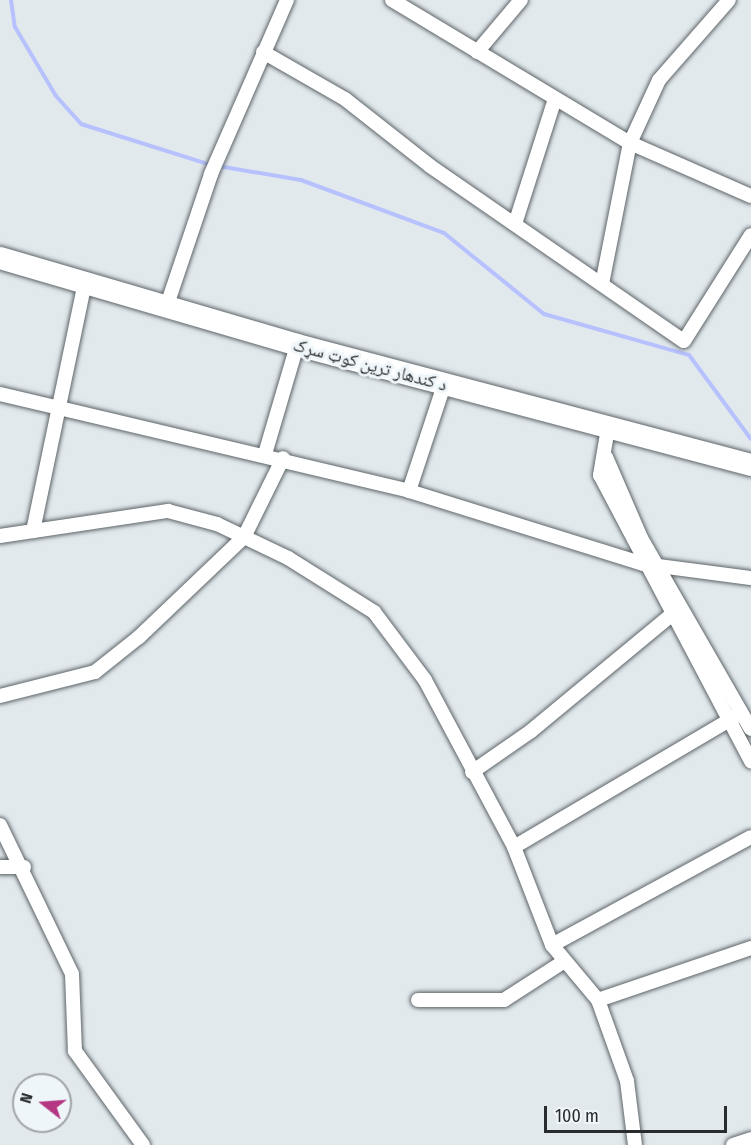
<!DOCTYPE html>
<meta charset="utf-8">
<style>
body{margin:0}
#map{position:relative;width:751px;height:1145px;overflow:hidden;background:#e1e9ed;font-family:"Fira Sans Condensed","Noto Naskh Arabic",sans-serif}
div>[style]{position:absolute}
.stream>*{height:4px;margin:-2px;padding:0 2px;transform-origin:2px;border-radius:2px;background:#b6c1fe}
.roads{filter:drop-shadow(0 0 2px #5e6569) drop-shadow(0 0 2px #5e6569)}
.street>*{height:14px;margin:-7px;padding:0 7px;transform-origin:7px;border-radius:7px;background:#fff}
.primary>*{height:22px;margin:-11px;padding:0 11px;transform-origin:11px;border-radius:11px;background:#fff}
span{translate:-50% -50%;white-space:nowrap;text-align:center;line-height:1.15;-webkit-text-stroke:6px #eef6fa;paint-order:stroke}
.street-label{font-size:18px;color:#292c2e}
.north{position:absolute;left:12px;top:1073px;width:60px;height:60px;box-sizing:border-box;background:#eef6fa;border:2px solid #9fa5a8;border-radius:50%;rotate:287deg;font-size:16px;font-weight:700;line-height:24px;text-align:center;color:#292c2e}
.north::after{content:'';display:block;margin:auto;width:21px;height:27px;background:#b53784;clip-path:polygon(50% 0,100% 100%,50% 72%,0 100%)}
.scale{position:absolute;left:544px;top:1106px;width:183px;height:27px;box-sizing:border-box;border:3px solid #292c2e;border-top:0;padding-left:8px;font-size:18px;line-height:21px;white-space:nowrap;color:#292c2e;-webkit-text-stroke:4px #eef6fa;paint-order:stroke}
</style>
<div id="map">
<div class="stream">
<i style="left:11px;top:0;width:27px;rotate:82deg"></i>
<i style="left:15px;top:27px;width:80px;rotate:59.3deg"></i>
<i style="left:56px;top:96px;width:38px;rotate:48deg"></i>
<i style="left:81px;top:124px;width:136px;rotate:17.5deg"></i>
<i style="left:218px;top:166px;width:84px;rotate:9.6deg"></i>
<i style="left:301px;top:180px;width:153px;rotate:20.3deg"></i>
<i style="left:444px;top:233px;width:129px;rotate:39deg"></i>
<i style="left:544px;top:314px;width:151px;rotate:15.8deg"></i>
<i style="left:689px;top:355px;width:104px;rotate:53.6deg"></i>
</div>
<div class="roads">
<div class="street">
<i style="left:392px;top:0;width:278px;rotate:31deg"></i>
<i style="left:630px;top:143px;width:132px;rotate:23.7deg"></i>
<i style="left:263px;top:52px;width:95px;rotate:29.8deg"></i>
<i style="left:345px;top:99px;width:108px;rotate:38.2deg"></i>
<i style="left:430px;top:166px;width:308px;rotate:34.6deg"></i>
<i style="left:684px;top:341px;width:125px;rotate:-57.7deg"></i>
<i style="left:477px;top:52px;width:68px;rotate:-49.8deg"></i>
<i style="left:515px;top:224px;width:131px;rotate:-72.3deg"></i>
<i style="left:602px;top:284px;width:144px;rotate:-78.8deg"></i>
<i style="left:630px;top:143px;width:69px;rotate:-65.3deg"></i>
<i style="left:659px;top:80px;width:106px;rotate:-48.8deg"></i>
<i style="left:166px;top:308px;width:141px;rotate:-71.4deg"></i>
<i style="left:211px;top:174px;width:190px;rotate:-66.4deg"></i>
<i style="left:0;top:394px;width:420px;rotate:13.3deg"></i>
<i style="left:409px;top:491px;width:246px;rotate:17.3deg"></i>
<i style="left:644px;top:564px;width:108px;rotate:7.5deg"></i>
<i style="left:608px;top:428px;width:48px;rotate:99.7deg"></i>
<i style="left:600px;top:475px;width:324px;rotate:62.2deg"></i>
<i style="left:265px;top:454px;width:114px;rotate:-73.6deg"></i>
<i style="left:606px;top:457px;width:88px;rotate:66.6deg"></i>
<i style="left:641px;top:538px;width:220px;rotate:60.1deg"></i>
<i style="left:409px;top:491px;width:112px;rotate:-71.7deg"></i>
<i style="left:33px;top:531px;width:253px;rotate:-78.2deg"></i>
<i style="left:0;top:536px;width:170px;rotate:-8.5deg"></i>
<i style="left:168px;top:511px;width:51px;rotate:14.9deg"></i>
<i style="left:217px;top:524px;width:79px;rotate:25.6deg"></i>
<i style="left:288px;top:558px;width:102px;rotate:32.1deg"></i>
<i style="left:374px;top:612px;width:85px;rotate:53.1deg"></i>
<i style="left:425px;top:680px;width:189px;rotate:61.9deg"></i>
<i style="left:514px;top:847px;width:105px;rotate:68.8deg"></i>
<i style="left:552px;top:945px;width:72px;rotate:50.1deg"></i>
<i style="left:598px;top:1000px;width:86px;rotate:70.3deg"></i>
<i style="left:627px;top:1081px;width:64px;rotate:82.9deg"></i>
<i style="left:0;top:696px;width:98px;rotate:-14.2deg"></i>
<i style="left:95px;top:672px;width:56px;rotate:-38.5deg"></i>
<i style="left:139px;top:637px;width:145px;rotate:-43.6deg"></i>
<i style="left:244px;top:537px;width:88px;rotate:-63.7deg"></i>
<i style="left:472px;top:772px;width:72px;rotate:-34.8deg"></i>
<i style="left:531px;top:731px;width:182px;rotate:-39.6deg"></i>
<i style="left:0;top:825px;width:165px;rotate:64.2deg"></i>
<i style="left:72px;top:974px;width:77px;rotate:87.8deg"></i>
<i style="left:75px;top:1051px;width:116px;rotate:54.1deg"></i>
<i style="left:514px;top:847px;width:256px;rotate:-30.5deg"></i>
<i style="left:0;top:867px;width:24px"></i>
<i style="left:552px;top:945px;width:226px;rotate:-28.5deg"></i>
<i style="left:418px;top:1000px;width:86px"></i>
<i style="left:504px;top:1000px;width:70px;rotate:-32.8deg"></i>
<i style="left:598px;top:1000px;width:162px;rotate:-18.8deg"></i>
<i style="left:733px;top:1145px;width:19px;rotate:-18deg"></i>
</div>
<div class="primary">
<i style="left:0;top:258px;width:309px;rotate:16.3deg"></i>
<i style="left:297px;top:345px;width:470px;rotate:14.8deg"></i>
</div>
</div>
<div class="street-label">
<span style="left:370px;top:365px;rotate:15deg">د کندهار ترين کوټ سړک</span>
</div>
<div class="north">N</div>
<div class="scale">100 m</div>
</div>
